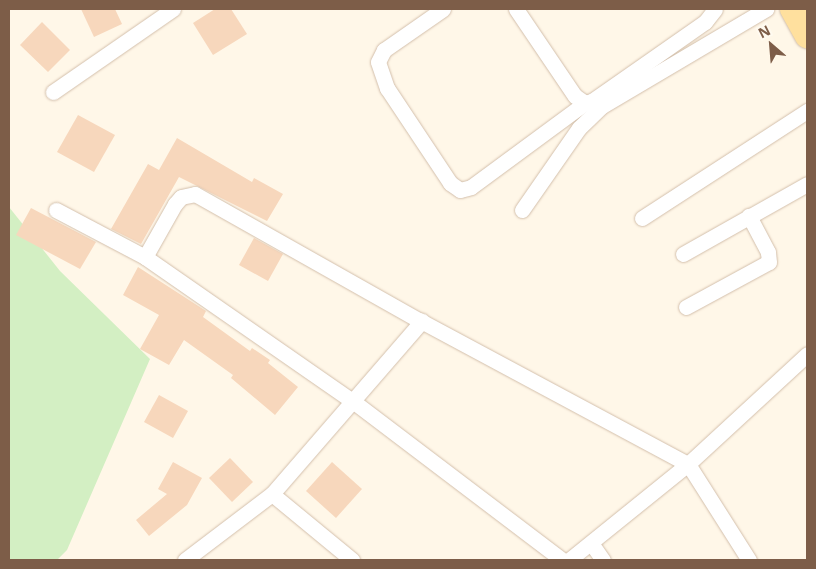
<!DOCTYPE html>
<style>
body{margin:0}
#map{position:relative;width:816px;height:569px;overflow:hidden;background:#fff7e8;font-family:"Open Sans",sans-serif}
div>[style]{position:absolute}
.green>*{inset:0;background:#d3efc3}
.building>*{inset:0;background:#f7d7bc}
.roads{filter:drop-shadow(0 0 1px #d3bfab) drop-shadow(0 0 1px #d3bfab)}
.street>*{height:15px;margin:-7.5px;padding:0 7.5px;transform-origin:7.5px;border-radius:7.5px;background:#fff}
.primary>*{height:24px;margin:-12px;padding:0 12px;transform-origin:12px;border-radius:12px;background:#ffe09e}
span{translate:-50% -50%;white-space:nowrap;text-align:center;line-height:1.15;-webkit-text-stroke:5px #fffaf0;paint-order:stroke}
.frame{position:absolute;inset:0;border:10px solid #7d5d48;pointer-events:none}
.north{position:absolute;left:746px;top:20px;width:50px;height:50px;-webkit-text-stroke:4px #fffaf0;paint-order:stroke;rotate:333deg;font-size:14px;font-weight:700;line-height:20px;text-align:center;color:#7d5d48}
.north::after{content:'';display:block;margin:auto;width:18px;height:22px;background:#7d5d48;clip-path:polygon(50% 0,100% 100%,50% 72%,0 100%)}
</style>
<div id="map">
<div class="green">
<i style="clip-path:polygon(9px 207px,60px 271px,150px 359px,67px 550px,57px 560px,9px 560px)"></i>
</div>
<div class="building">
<i style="clip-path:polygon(81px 9px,115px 9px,122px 24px,94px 37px)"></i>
<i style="clip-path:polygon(215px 9px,231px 9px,247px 34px,213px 55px,193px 23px)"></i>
<i style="clip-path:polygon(42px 22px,70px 50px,48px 72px,20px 45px)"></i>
<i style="clip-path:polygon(78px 115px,115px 135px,94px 172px,57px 152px)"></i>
<i style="clip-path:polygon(177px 138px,252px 182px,254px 178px,283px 194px,267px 221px,179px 177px,141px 244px,111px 229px,148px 164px,159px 170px)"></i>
<i style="clip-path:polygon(31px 208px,96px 242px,80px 269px,16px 235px)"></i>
<i style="clip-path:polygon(254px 238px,283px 254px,268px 281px,239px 265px)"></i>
<i style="clip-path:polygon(138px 267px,206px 311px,203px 317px,250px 351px,252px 348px,270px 360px,268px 363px,298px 387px,275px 415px,231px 378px,233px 375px,184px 340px,169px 365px,140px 349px,159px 315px,123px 295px)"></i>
<i style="clip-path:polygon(159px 395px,188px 411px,173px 438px,144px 422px)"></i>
<i style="clip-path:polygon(230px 458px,253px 482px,232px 502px,209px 478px)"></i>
<i style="clip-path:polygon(173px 462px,202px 478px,187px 505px,149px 536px,136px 520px,167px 494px,158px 489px)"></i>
<i style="clip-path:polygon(332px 462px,362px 489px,336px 518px,306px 491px)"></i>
</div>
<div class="roads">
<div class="street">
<i style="left:443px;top:9px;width:72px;rotate:145.2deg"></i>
<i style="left:384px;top:50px;width:13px;rotate:117deg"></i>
<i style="left:378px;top:62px;width:28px;rotate:71deg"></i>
<i style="left:387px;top:88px;width:114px;rotate:56.4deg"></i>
<i style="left:450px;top:183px;width:12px;rotate:35deg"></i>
<i style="left:460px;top:190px;width:11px;rotate:-15deg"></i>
<i style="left:471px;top:187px;width:142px;rotate:-36.4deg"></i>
<i style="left:516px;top:9px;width:105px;rotate:55.9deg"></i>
<i style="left:575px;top:96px;width:12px;rotate:35deg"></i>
<i style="left:585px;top:103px;width:7px;rotate:-16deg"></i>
<i style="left:592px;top:101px;width:138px;rotate:-35deg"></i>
<i style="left:705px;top:22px;width:16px;rotate:-52deg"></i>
<i style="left:53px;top:92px;width:146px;rotate:-34.7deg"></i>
<i style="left:56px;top:210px;width:101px;rotate:27.8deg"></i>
<i style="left:145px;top:257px;width:254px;rotate:34.8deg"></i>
<i style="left:354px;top:402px;width:261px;rotate:37.2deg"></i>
<i style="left:522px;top:210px;width:100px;rotate:-55.2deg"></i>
<i style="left:579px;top:128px;width:32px;rotate:-44deg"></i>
<i style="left:602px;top:106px;width:191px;rotate:-30.6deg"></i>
<i style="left:642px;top:218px;width:197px;rotate:-33deg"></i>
<i style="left:683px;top:254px;width:142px;rotate:-29.4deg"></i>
<i style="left:145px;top:257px;width:61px;rotate:-60.5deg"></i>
<i style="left:175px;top:204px;width:9px;rotate:-49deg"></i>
<i style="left:181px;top:197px;width:14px;rotate:-12deg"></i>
<i style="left:195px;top:194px;width:257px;rotate:29.4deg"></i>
<i style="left:419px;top:320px;width:305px;rotate:28.2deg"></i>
<i style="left:688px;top:464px;width:114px;rotate:57.6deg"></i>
<i style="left:686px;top:307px;width:94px;rotate:-28.5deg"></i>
<i style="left:769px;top:262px;width:10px;rotate:-96deg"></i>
<i style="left:768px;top:252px;width:41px;rotate:-117.8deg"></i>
<i style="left:272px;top:494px;width:104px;rotate:39.5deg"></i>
<i style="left:591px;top:543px;width:21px;rotate:55deg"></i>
<i style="left:185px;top:560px;width:109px;rotate:-37.2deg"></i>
<i style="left:272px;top:494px;width:229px;rotate:-49.1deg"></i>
<i style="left:569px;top:560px;width:153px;rotate:-38.9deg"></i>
<i style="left:688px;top:464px;width:162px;rotate:-42.7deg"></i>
</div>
<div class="primary">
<i style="left:792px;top:9px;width:31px;rotate:61deg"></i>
</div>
</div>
<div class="frame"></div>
<div class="north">N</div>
</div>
